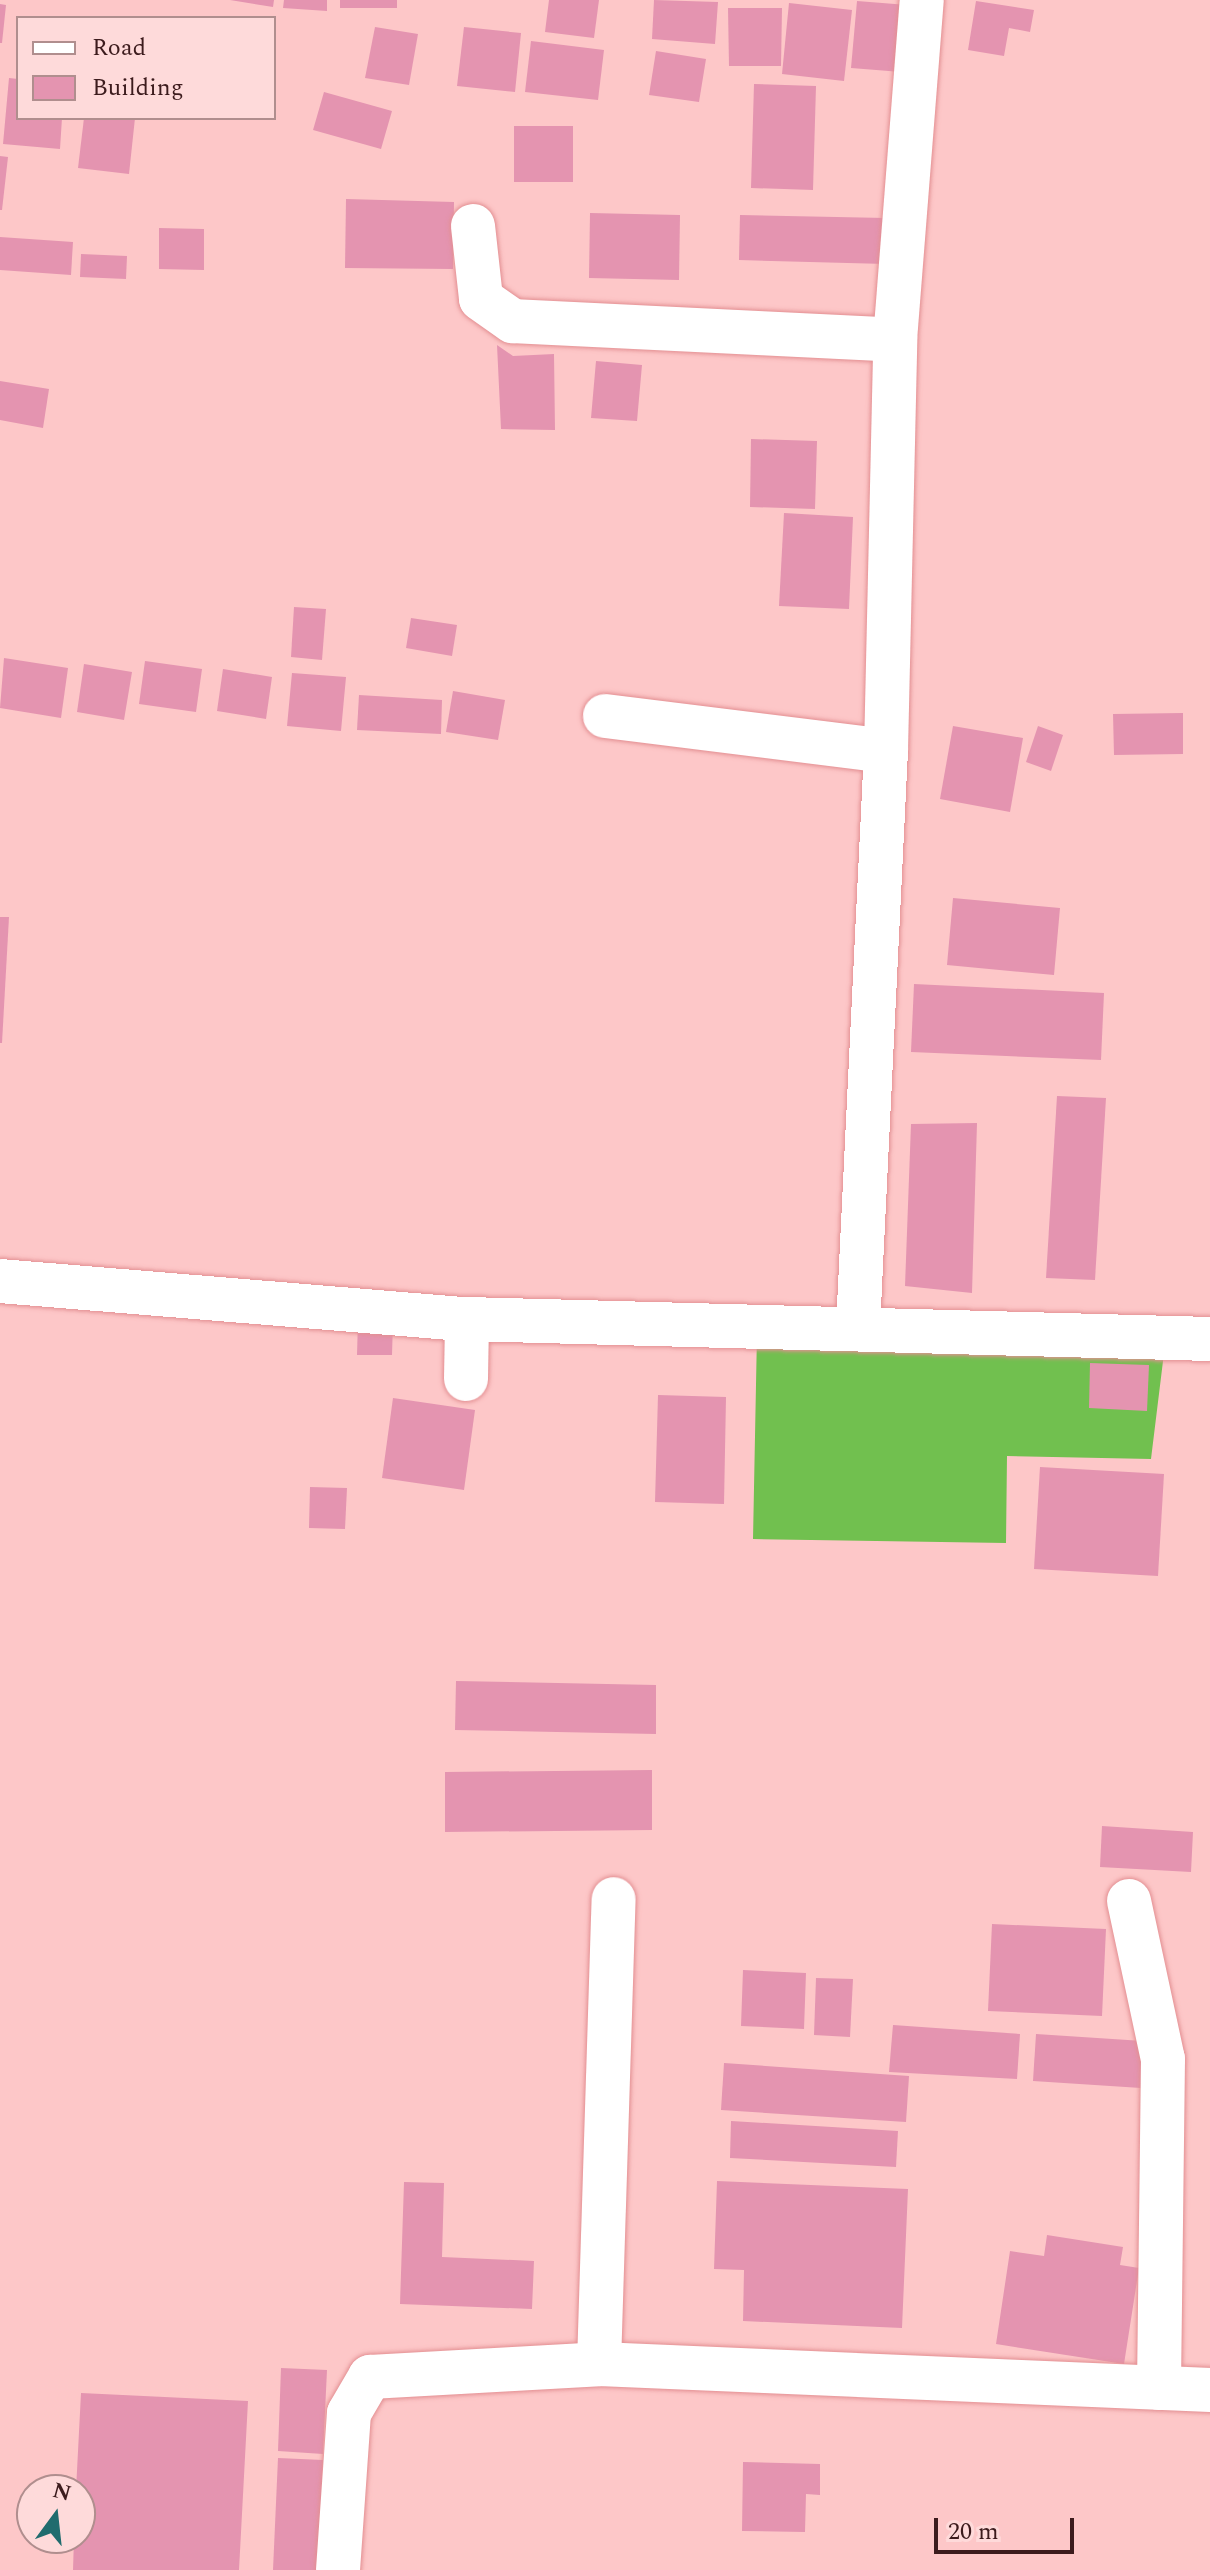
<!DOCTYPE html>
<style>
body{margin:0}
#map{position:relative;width:1210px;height:2570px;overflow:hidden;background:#fdc7c8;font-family:Spectral,serif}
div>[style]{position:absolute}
.forest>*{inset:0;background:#71c04f}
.building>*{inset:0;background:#e494b0}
.roads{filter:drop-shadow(0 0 2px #e38f92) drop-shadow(0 0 2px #e38f92)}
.minor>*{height:44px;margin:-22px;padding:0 22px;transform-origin:22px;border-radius:22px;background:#fff}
span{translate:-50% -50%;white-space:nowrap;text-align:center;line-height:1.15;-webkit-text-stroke:6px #fedada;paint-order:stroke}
.legend{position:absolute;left:16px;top:16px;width:260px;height:104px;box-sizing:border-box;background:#fedada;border:2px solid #b08e8e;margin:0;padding:10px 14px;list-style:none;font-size:24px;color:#3c1b1d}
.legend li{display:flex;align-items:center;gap:16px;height:40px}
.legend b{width:40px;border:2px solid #b08e8e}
.north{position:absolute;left:16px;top:2474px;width:80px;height:80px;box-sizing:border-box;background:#fedada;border:2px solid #b08e8e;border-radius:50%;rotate:15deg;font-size:22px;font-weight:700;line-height:32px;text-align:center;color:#3c1b1d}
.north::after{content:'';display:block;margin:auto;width:28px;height:36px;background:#206c6e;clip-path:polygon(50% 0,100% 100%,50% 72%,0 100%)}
.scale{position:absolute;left:934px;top:2518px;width:140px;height:36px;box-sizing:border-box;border:4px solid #3c1b1d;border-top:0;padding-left:10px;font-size:24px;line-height:28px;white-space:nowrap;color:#3c1b1d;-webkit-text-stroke:6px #fedada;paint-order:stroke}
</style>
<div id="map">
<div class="forest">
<i style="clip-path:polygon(757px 1333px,1164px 1353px,1151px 1459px,1007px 1456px,1006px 1543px,753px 1539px)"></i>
</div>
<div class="building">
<i style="clip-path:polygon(230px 0,274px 0,273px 7px)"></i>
<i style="clip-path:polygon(284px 0,327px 0,327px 11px,283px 8px)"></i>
<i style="clip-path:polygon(340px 0,397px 0,397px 8px,340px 8px)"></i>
<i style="clip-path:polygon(549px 0,599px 0,594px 38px,545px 32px)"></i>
<i style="clip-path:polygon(654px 0,718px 2px,715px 44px,652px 39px)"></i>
<i style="clip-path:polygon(857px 1px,920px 6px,914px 73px,851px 68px)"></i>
<i style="clip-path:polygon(976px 1px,1034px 10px,1030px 32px,1009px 28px,1004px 56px,968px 50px)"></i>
<i style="clip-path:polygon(789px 3px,852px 10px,844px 81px,782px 74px)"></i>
<i style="clip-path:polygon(0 4px,6px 5px,2px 43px,0 43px)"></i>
<i style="clip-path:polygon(728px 8px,782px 8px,781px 66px,729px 66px)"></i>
<i style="clip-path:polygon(375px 27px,418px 34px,409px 85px,365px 78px)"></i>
<i style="clip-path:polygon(464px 27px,521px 33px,515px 92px,457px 86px)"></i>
<i style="clip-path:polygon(531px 41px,604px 50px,598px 100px,525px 92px)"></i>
<i style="clip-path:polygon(656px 51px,706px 59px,699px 102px,649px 95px)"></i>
<i style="clip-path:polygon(9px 78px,18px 79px,18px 118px,62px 118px,60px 149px,3px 144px)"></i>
<i style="clip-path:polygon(754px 84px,816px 86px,813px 190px,751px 188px)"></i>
<i style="clip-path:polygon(324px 92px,392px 111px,381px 149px,313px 130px)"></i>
<i style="clip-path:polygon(84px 118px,135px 118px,129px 174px,78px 168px)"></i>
<i style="clip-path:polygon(514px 126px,573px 126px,573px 182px,514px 182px)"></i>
<i style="clip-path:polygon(0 156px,8px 157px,2px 210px,0 210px)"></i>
<i style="clip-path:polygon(346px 199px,454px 202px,453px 269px,345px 268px)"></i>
<i style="clip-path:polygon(590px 213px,680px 215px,679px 280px,589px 278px)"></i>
<i style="clip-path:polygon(740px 215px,886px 218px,886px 264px,739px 260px)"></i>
<i style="clip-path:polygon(159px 228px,204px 229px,204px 270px,159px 269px)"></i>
<i style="clip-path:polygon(0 237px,73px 242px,71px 275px,0 270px)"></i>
<i style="clip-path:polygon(81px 254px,127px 256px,126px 279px,80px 277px)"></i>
<i style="clip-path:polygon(497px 345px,513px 356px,554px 354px,555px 430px,501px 429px)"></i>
<i style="clip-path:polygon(596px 361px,642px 365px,637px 421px,591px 418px)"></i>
<i style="clip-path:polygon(0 381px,49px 389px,43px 428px,0 420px)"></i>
<i style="clip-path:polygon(751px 439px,817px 441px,815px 509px,750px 507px)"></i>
<i style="clip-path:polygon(784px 513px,853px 517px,849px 609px,779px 606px)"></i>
<i style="clip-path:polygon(294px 607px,326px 609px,322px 660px,291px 657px)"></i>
<i style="clip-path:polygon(411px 618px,457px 625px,452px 656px,406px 648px)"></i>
<i style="clip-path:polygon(4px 658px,68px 668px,61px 718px,0 708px)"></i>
<i style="clip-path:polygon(145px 661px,202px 669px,196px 712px,139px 704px)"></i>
<i style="clip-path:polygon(84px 664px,132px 672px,124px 720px,77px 712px)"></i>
<i style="clip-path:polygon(223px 669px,272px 677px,266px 719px,217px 711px)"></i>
<i style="clip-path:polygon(292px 673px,346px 677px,341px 731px,287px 726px)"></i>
<i style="clip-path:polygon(453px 691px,505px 700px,498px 740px,446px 732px)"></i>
<i style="clip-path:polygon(359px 695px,442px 700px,441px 734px,357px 730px)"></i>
<i style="clip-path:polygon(1183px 713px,1183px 754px,1114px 755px,1113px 714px)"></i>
<i style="clip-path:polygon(953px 726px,1023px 738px,1010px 812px,940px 799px)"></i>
<i style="clip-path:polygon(1038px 726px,1063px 735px,1051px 771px,1026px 762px)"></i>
<i style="clip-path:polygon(953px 898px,1060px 908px,1054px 975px,947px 965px)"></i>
<i style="clip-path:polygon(0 917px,9px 917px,2px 1043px,0 1043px)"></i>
<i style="clip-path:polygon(914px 984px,1104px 993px,1101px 1060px,911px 1052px)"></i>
<i style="clip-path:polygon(1057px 1096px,1106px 1098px,1095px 1280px,1046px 1278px)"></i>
<i style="clip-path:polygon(977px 1123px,972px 1293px,905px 1286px,911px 1124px)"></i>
<i style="clip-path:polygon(358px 1320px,393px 1321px,392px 1355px,357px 1355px)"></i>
<i style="clip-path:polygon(1090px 1363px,1149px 1365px,1147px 1411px,1089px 1408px)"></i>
<i style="clip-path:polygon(658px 1395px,726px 1397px,724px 1504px,655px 1502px)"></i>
<i style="clip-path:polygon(393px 1398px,475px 1410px,464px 1490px,382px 1478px)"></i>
<i style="clip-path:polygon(1040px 1467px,1164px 1474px,1158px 1576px,1034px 1569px)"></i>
<i style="clip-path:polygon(310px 1487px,347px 1488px,345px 1529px,309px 1528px)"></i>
<i style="clip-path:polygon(456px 1681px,656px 1685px,656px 1734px,455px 1730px)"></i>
<i style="clip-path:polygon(652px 1770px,652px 1830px,445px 1832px,445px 1772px)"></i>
<i style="clip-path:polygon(1102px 1826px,1193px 1832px,1191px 1872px,1100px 1867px)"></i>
<i style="clip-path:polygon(992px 1924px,1106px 1929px,1102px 2016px,988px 2011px)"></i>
<i style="clip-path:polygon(743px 1970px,806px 1973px,804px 2029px,741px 2026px)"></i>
<i style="clip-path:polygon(816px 1978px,853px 1979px,850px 2037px,814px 2035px)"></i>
<i style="clip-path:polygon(893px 2025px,1020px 2034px,1017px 2079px,889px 2072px)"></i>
<i style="clip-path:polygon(1036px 2034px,1143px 2041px,1141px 2088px,1033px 2081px)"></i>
<i style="clip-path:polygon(724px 2063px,909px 2076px,906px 2122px,721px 2110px)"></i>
<i style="clip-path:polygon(731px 2121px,898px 2131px,896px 2167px,730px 2158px)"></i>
<i style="clip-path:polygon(717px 2181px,908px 2189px,902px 2328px,743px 2321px,744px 2270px,714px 2269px)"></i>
<i style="clip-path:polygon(404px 2182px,444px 2183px,442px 2257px,534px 2261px,532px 2309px,400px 2304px)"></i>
<i style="clip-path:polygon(1047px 2235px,1123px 2247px,1120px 2265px,1139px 2268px,1124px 2364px,996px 2344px,1010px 2251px,1044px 2256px)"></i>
<i style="clip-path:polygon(281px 2368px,327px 2370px,323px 2454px,278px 2451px)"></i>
<i style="clip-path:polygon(81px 2393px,248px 2401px,239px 2570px,73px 2570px,74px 2538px,80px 2538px,80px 2490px,76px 2490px)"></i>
<i style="clip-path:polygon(278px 2458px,323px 2460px,318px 2570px,273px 2570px)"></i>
<i style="clip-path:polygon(743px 2462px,820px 2464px,820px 2495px,806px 2494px,805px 2532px,742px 2531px)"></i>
</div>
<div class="roads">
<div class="minor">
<i style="left:473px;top:226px;width:73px;rotate:83.7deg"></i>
<i style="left:481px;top:299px;width:39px;rotate:35deg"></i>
<i style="left:513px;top:321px;width:382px;rotate:2.8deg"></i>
<i style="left:605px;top:716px;width:283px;rotate:7.1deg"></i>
<i style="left:0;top:1281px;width:469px;rotate:4.7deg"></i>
<i style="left:467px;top:1319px;width:743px;rotate:1.54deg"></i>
<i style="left:858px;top:1327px;width:577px;rotate:-87.22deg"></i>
<i style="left:886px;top:751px;width:411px;rotate:-88.7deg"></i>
<i style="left:895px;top:340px;width:341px;rotate:-85.5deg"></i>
<i style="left:466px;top:1379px;width:60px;rotate:-89deg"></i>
<i style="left:1129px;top:1901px;width:162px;rotate:77.9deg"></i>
<i style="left:1163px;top:2059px;width:329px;rotate:90.7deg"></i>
<i style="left:599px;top:2364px;width:465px;rotate:-88.2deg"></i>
<i style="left:338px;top:2570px;width:157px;rotate:-86deg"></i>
<i style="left:349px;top:2413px;width:42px;rotate:-59.7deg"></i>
<i style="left:370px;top:2377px;width:229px;rotate:-3.2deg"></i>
<i style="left:599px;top:2364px;width:612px;rotate:2.44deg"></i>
</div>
</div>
<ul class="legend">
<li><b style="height:10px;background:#fff"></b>Road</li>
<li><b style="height:22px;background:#e494b0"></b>Building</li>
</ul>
<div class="north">N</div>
<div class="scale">20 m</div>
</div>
